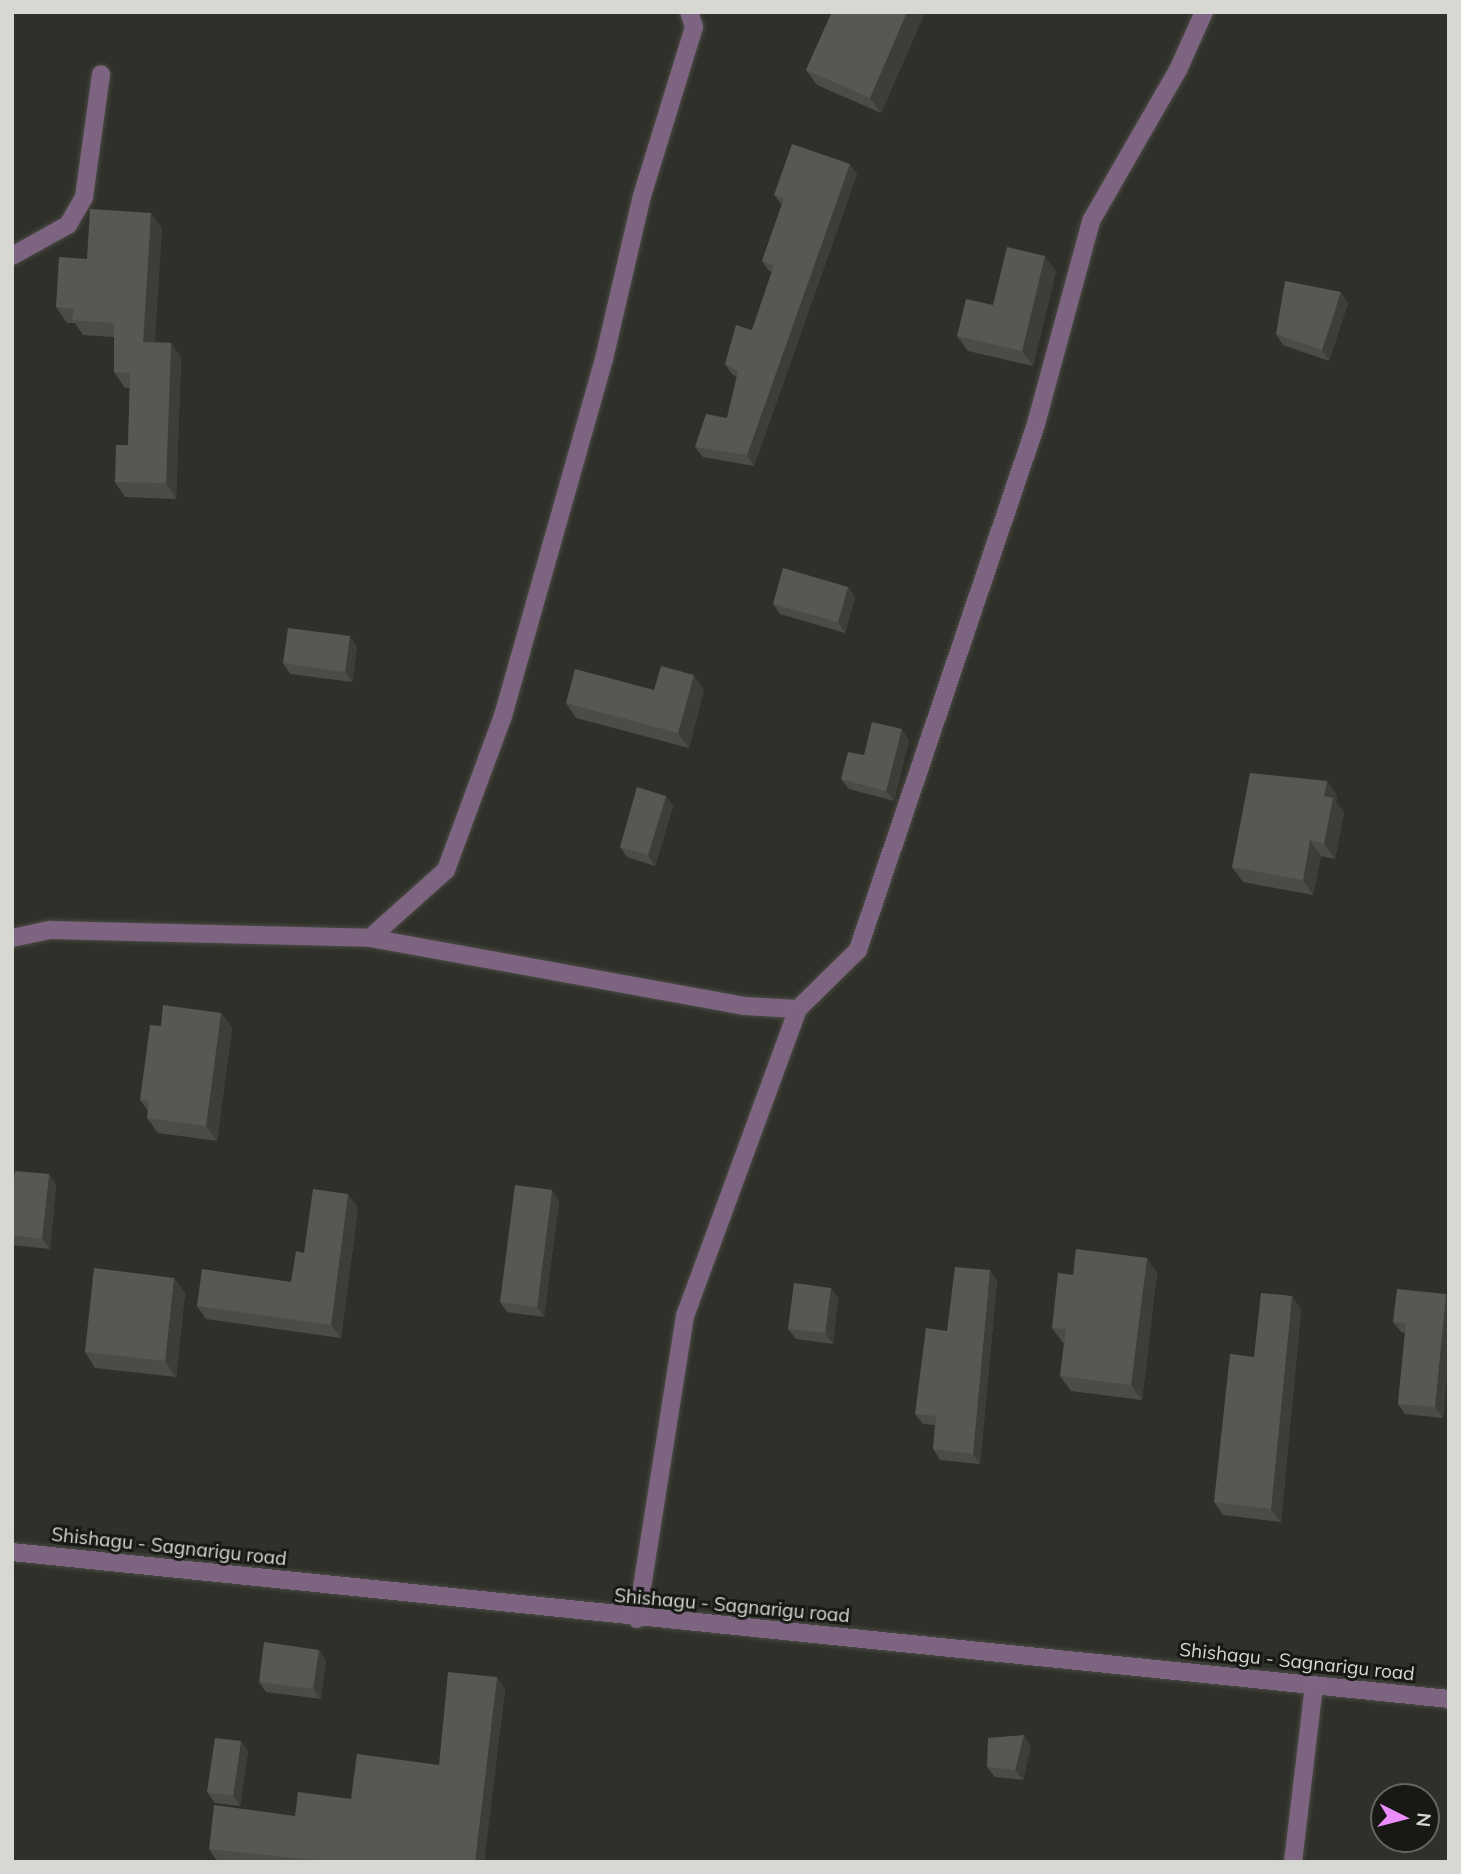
<!DOCTYPE html>
<style>
body{margin:0}
#map{position:relative;width:1461px;height:1874px;overflow:hidden;background:#30302a;font-family:Mulish,sans-serif}
div>[style]{position:absolute}
.roads{filter:drop-shadow(0 0 2px #4b4b45) drop-shadow(0 0 2px #4b4b45)}
.minor>*{height:18px;margin:-9px;padding:0 9px;transform-origin:9px;border-radius:9px;background:#7d6582}
.wall>*{inset:0;background:#4c4c47}
.shaded-wall>*{inset:0;background:#3e3e39}
.building>*{inset:0;background:#585852}
span{translate:-50% -50%;white-space:nowrap;text-align:center;line-height:1.15;-webkit-text-stroke:6px #181815;paint-order:stroke}
.street-label{font-size:19px;color:#d7d7d4}
.frame{position:absolute;inset:0;border:14px solid #d7d7d4;pointer-events:none}
.north{position:absolute;left:1370px;top:1783px;width:70px;height:70px;box-sizing:border-box;background:#181815;border:2px solid #646461;border-radius:50%;rotate:96deg;font-size:19px;font-weight:700;line-height:28px;text-align:center;color:#d7d7d4}
.north::after{content:'';display:block;margin:auto;width:24px;height:32px;background:#eb8dfc;clip-path:polygon(50% 0,100% 100%,50% 72%,0 100%)}
</style>
<div id="map">
<div class="roads">
<div class="minor">
<i style="left:12px;top:256px;width:64px;rotate:-29deg"></i>
<i style="left:68px;top:225px;width:32px;rotate:-60deg"></i>
<i style="left:84px;top:197px;width:124px;rotate:-82.1deg"></i>
<i style="left:12px;top:938px;width:39px;rotate:-12deg"></i>
<i style="left:50px;top:930px;width:320px;rotate:1.4deg"></i>
<i style="left:370px;top:938px;width:102px;rotate:-41.8deg"></i>
<i style="left:446px;top:870px;width:164px;rotate:-69.7deg"></i>
<i style="left:503px;top:716px;width:371px;rotate:-74.2deg"></i>
<i style="left:604px;top:359px;width:167px;rotate:-76.9deg"></i>
<i style="left:642px;top:196px;width:177px;rotate:-72.9deg"></i>
<i style="left:694px;top:27px;width:16px;rotate:-108deg"></i>
<i style="left:370px;top:938px;width:380px;rotate:10.3deg"></i>
<i style="left:744px;top:1006px;width:54px;rotate:3.2deg"></i>
<i style="left:798px;top:1009px;width:84px;rotate:-44.5deg"></i>
<i style="left:858px;top:950px;width:555px;rotate:-71.3deg"></i>
<i style="left:1036px;top:424px;width:210px;rotate:-74.8deg"></i>
<i style="left:1091px;top:221px;width:174px;rotate:-60.1deg"></i>
<i style="left:1178px;top:70px;width:64px;rotate:-65.9deg"></i>
<i style="left:12px;top:1552px;width:1444px;rotate:5.84deg"></i>
<i style="left:637px;top:1619px;width:307px;rotate:-81deg"></i>
<i style="left:685px;top:1316px;width:327px;rotate:-69.8deg"></i>
<i style="left:1293px;top:1862px;width:177px;rotate:-83.2deg"></i>
</div>
</div>
<div class="wall">
<i style="clip-path:polygon(832px 12px,925px 12px,881px 113px,817px 85px,806px 70px)"></i>
<i style="clip-path:polygon(857px 174px,754px 466px,703px 457px,695px 447px,727px 418px,737px 377px,732px 374px,725px 364px,752px 330px,772px 272px,769px 271px,762px 261px,782px 205px,774px 195px)"></i>
<i style="clip-path:polygon(162px 228px,154px 342px,171px 343px,181px 358px,176px 499px,125px 497px,115px 482px,128px 445px,130px 388px,125px 388px,114px 372px,114px 337px,83px 335px,75px 323px,67px 323px,56px 307px,87px 259px)"></i>
<i style="clip-path:polygon(1056px 271px,1033px 366px,968px 351px,957px 336px)"></i>
<i style="clip-path:polygon(1348px 303px,1329px 361px,1283px 345px,1276px 334px)"></i>
<i style="clip-path:polygon(848px 587px,855px 598px,845px 633px,780px 614px,773px 604px)"></i>
<i style="clip-path:polygon(357px 647px,352px 682px,290px 674px,283px 663px)"></i>
<i style="clip-path:polygon(654px 690px,704px 690px,689px 748px,576px 718px,566px 703px)"></i>
<i style="clip-path:polygon(909px 740px,894px 801px,849px 789px,841px 779px,864px 755px)"></i>
<i style="clip-path:polygon(1327px 781px,1337px 796px,1336px 802px,1344px 813px,1335px 859px,1321px 856px,1313px 895px,1243px 882px,1232px 867px)"></i>
<i style="clip-path:polygon(666px 796px,673px 806px,655px 866px,627px 857px,620px 847px)"></i>
<i style="clip-path:polygon(221px 1013px,232px 1028px,217px 1141px,158px 1133px,147px 1118px,148px 1111px,140px 1100px,161px 1026px)"></i>
<i style="clip-path:polygon(49px 1174px,56px 1185px,50px 1249px,12px 1245px,12px 1194px)"></i>
<i style="clip-path:polygon(552px 1190px,559px 1201px,544px 1317px,507px 1312px,500px 1302px)"></i>
<i style="clip-path:polygon(348px 1194px,358px 1208px,341px 1338px,206px 1319px,197px 1306px,291px 1282px,304px 1253px)"></i>
<i style="clip-path:polygon(1147px 1258px,1157px 1273px,1142px 1400px,1071px 1391px,1060px 1376px,1064px 1343px,1063px 1343px,1052px 1328px,1073px 1275px)"></i>
<i style="clip-path:polygon(174px 1278px,185px 1293px,176px 1377px,95px 1368px,85px 1352px)"></i>
<i style="clip-path:polygon(997px 1281px,980px 1464px,940px 1460px,933px 1449px,935px 1425px,923px 1424px,915px 1414px,947px 1331px)"></i>
<i style="clip-path:polygon(831px 1288px,838px 1298px,833px 1344px,796px 1339px,788px 1329px)"></i>
<i style="clip-path:polygon(1292px 1296px,1301px 1310px,1281px 1522px,1223px 1515px,1214px 1502px)"></i>
<i style="clip-path:polygon(1449px 1298px,1449px 1353px,1443px 1418px,1405px 1414px,1398px 1404px,1405px 1333px,1401px 1332px,1393px 1322px)"></i>
<i style="clip-path:polygon(319px 1650px,326px 1660px,321px 1699px,266px 1692px,259px 1682px)"></i>
<i style="clip-path:polygon(497px 1677px,505px 1689px,484px 1862px,228px 1862px,217px 1861px,209px 1849px,351px 1799px,439px 1765px)"></i>
<i style="clip-path:polygon(241px 1741px,248px 1752px,240px 1806px,215px 1803px,207px 1792px)"></i>
<i style="clip-path:polygon(1031px 1746px,1023px 1780px,995px 1777px,987px 1767px)"></i>
</div>
<div class="shaded-wall">
<i style="clip-path:polygon(907px 12px,925px 12px,881px 113px,870px 98px)"></i>
<i style="clip-path:polygon(850px 164px,857px 174px,754px 466px,747px 455px)"></i>
<i style="clip-path:polygon(151px 213px,162px 228px,154px 357px,143px 342px)"></i>
<i style="clip-path:polygon(1045px 256px,1056px 271px,1033px 366px,1022px 351px)"></i>
<i style="clip-path:polygon(1341px 292px,1348px 303px,1329px 361px,1322px 350px)"></i>
<i style="clip-path:polygon(171px 343px,181px 358px,176px 499px,166px 483px)"></i>
<i style="clip-path:polygon(848px 587px,855px 598px,845px 633px,838px 622px)"></i>
<i style="clip-path:polygon(350px 636px,357px 647px,352px 682px,345px 672px)"></i>
<i style="clip-path:polygon(694px 675px,704px 690px,689px 748px,678px 733px)"></i>
<i style="clip-path:polygon(902px 729px,909px 740px,894px 801px,886px 791px)"></i>
<i style="clip-path:polygon(1327px 781px,1337px 796px,1336px 802px,1344px 813px,1335px 859px,1324px 844px,1324px 796px)"></i>
<i style="clip-path:polygon(666px 796px,673px 806px,655px 866px,648px 855px)"></i>
<i style="clip-path:polygon(1310px 840px,1321px 856px,1313px 895px,1303px 880px)"></i>
<i style="clip-path:polygon(221px 1013px,232px 1028px,217px 1141px,206px 1126px)"></i>
<i style="clip-path:polygon(49px 1174px,56px 1185px,50px 1249px,42px 1239px)"></i>
<i style="clip-path:polygon(552px 1190px,559px 1201px,544px 1317px,537px 1307px)"></i>
<i style="clip-path:polygon(348px 1194px,358px 1208px,341px 1338px,331px 1325px)"></i>
<i style="clip-path:polygon(1147px 1258px,1157px 1273px,1142px 1400px,1131px 1385px)"></i>
<i style="clip-path:polygon(990px 1270px,997px 1281px,980px 1464px,973px 1454px)"></i>
<i style="clip-path:polygon(174px 1278px,185px 1293px,176px 1377px,165px 1361px)"></i>
<i style="clip-path:polygon(831px 1288px,838px 1298px,833px 1344px,825px 1333px)"></i>
<i style="clip-path:polygon(1446px 1294px,1449px 1298px,1449px 1353px,1443px 1418px,1435px 1407px)"></i>
<i style="clip-path:polygon(1292px 1296px,1301px 1310px,1281px 1522px,1271px 1509px)"></i>
<i style="clip-path:polygon(319px 1650px,326px 1660px,321px 1699px,313px 1689px)"></i>
<i style="clip-path:polygon(497px 1677px,505px 1689px,484px 1862px,475px 1862px)"></i>
<i style="clip-path:polygon(1024px 1735px,1031px 1746px,1023px 1780px,1015px 1770px)"></i>
<i style="clip-path:polygon(241px 1741px,248px 1752px,240px 1806px,233px 1796px)"></i>
</div>
<div class="building">
<i style="clip-path:polygon(832px 12px,907px 12px,870px 98px,806px 70px)"></i>
<i style="clip-path:polygon(792px 144px,850px 164px,747px 455px,695px 447px,706px 414px,727px 418px,738px 371px,725px 364px,736px 325px,752px 330px,774px 265px,762px 261px,784px 198px,774px 195px)"></i>
<i style="clip-path:polygon(90px 209px,151px 213px,143px 342px,171px 343px,166px 483px,115px 482px,116px 445px,128px 445px,130px 373px,114px 372px,114px 323px,72px 320px,74px 309px,56px 307px,59px 257px,87px 259px)"></i>
<i style="clip-path:polygon(1007px 247px,1045px 256px,1022px 351px,957px 336px,966px 299px,993px 305px)"></i>
<i style="clip-path:polygon(1285px 281px,1341px 292px,1322px 350px,1276px 334px)"></i>
<i style="clip-path:polygon(783px 568px,848px 587px,838px 622px,773px 604px)"></i>
<i style="clip-path:polygon(288px 628px,350px 636px,345px 672px,283px 663px)"></i>
<i style="clip-path:polygon(661px 666px,694px 675px,678px 733px,566px 703px,575px 669px,654px 690px)"></i>
<i style="clip-path:polygon(872px 722px,902px 729px,886px 791px,841px 779px,848px 752px,864px 755px)"></i>
<i style="clip-path:polygon(1250px 773px,1327px 781px,1324px 796px,1333px 798px,1324px 844px,1310px 840px,1303px 880px,1232px 867px)"></i>
<i style="clip-path:polygon(637px 787px,666px 796px,648px 855px,620px 847px)"></i>
<i style="clip-path:polygon(163px 1005px,221px 1013px,206px 1126px,147px 1118px,149px 1101px,140px 1100px,150px 1025px,161px 1026px)"></i>
<i style="clip-path:polygon(15px 1171px,49px 1174px,42px 1239px,12px 1235px,12px 1194px)"></i>
<i style="clip-path:polygon(515px 1185px,552px 1190px,537px 1307px,500px 1302px)"></i>
<i style="clip-path:polygon(313px 1189px,348px 1194px,331px 1325px,197px 1306px,202px 1269px,291px 1282px,296px 1251px,304px 1253px)"></i>
<i style="clip-path:polygon(1076px 1249px,1147px 1258px,1131px 1385px,1060px 1376px,1066px 1329px,1052px 1328px,1058px 1273px,1073px 1275px)"></i>
<i style="clip-path:polygon(955px 1267px,990px 1270px,973px 1454px,933px 1449px,936px 1416px,915px 1414px,926px 1328px,947px 1331px)"></i>
<i style="clip-path:polygon(94px 1268px,174px 1278px,165px 1361px,85px 1352px)"></i>
<i style="clip-path:polygon(794px 1283px,831px 1288px,825px 1333px,788px 1329px)"></i>
<i style="clip-path:polygon(1397px 1289px,1446px 1294px,1435px 1407px,1398px 1404px,1406px 1323px,1393px 1322px)"></i>
<i style="clip-path:polygon(1261px 1293px,1292px 1296px,1271px 1509px,1214px 1502px,1230px 1354px,1254px 1357px)"></i>
<i style="clip-path:polygon(264px 1642px,319px 1650px,313px 1689px,259px 1682px)"></i>
<i style="clip-path:polygon(448px 1672px,497px 1677px,475px 1862px,332px 1862px,209px 1849px,214px 1805px,295px 1816px,298px 1792px,351px 1799px,357px 1754px,439px 1765px)"></i>
<i style="clip-path:polygon(1024px 1735px,1015px 1770px,987px 1767px,988px 1738px)"></i>
<i style="clip-path:polygon(215px 1738px,241px 1741px,233px 1796px,207px 1792px)"></i>
</div>
<div class="street-label">
<span style="left:169px;top:1547px;rotate:6deg">Shishagu - Sagnarigu road</span>
<span style="left:732px;top:1606px;rotate:5deg">Shishagu - Sagnarigu road</span>
<span style="left:1297px;top:1662px;rotate:6deg">Shishagu - Sagnarigu road</span>
</div>
<div class="frame"></div>
<div class="north">N</div>
</div>
